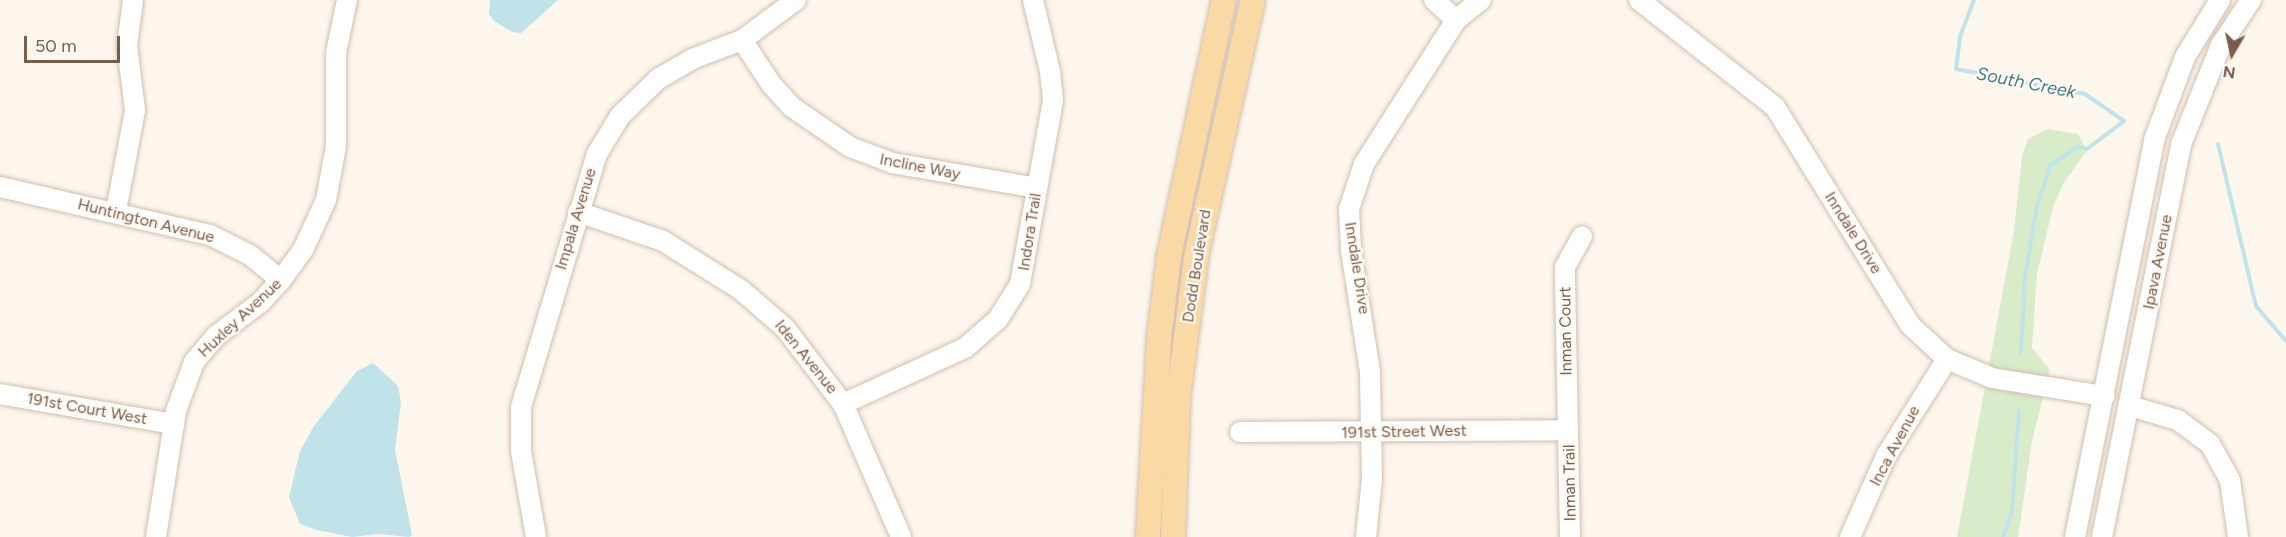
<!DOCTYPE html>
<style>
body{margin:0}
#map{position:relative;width:2286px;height:537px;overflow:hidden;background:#fdf6ec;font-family:Figtree,sans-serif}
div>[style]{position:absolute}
.green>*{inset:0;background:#d8ecc9}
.water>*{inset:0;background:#bfe3e8}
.stream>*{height:4px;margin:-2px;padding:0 2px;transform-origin:2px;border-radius:2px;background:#bfe3e8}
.roads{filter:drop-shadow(0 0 2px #d1beb0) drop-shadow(0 0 2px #d1beb0)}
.minor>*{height:20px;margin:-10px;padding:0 10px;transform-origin:10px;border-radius:10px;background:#fff}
.major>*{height:24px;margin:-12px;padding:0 12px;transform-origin:12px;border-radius:12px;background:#fbd9a5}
span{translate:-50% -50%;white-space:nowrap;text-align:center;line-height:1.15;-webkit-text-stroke:4.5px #fffaf3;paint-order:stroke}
.street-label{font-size:16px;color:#7a5c4d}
.water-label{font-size:18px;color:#437c86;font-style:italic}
.north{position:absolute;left:2202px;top:24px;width:60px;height:60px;-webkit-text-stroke:4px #fffaf3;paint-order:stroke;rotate:189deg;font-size:16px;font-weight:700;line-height:24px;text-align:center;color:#7a5c4d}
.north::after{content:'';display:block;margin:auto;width:21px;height:27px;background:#7a5c4d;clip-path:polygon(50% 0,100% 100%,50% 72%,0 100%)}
.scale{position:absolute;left:24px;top:36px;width:96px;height:27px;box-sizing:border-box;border:3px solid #7a5c4d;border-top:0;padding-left:8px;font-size:18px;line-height:21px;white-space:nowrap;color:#7a5c4d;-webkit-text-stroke:4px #fffaf3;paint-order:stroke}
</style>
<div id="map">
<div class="green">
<i style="clip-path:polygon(2047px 129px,2078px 134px,2087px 150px,2063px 184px,2053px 207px,2037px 274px,2032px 348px,2050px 370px,2032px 441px,2018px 537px,1957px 537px,2014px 231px,2022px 156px,2028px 139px)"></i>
</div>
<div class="water">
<i style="clip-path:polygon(490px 0,558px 0,521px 33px,512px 32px,494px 21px,489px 14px)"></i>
<i style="clip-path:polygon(373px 363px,398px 386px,401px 402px,395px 450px,412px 535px,409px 537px,378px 534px,352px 537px,317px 530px,300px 524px,289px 497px,300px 451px,314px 426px,357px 371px)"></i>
</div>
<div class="stream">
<i style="left:1974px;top:0;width:40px;rotate:111deg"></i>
<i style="left:1960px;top:37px;width:32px;rotate:97deg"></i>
<i style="left:1956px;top:69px;width:131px;rotate:11deg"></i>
<i style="left:2085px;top:94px;width:47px;rotate:34.7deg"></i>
<i style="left:2124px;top:121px;width:46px;rotate:142.9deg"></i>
<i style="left:2087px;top:149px;width:10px;rotate:-169deg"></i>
<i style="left:2077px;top:147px;width:33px;rotate:145deg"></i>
<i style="left:2050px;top:166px;width:46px;rotate:107.7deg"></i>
<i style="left:2036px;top:210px;width:69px;rotate:99.2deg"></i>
<i style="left:2025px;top:278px;width:75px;rotate:93.1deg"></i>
<i style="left:2218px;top:144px;width:166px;rotate:76.8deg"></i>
<i style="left:2256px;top:306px;width:46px;rotate:49.4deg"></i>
<i style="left:2003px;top:537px;width:28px;rotate:-71deg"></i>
<i style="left:2012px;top:511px;width:100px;rotate:-86deg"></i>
</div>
<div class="roads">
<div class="minor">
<i style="left:1434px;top:0;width:30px;rotate:42deg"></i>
<i style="left:1639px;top:0;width:173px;rotate:38.2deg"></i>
<i style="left:1775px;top:107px;width:256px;rotate:58.2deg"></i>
<i style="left:1910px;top:325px;width:50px;rotate:42.6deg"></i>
<i style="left:1947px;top:359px;width:49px;rotate:22.9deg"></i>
<i style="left:1992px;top:378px;width:114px;rotate:9.1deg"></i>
<i style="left:742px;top:40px;width:53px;rotate:56.6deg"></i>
<i style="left:771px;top:84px;width:31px;rotate:48deg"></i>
<i style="left:792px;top:107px;width:70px;rotate:34.6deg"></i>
<i style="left:850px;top:147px;width:46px;rotate:20.4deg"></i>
<i style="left:893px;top:163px;width:146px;rotate:9.8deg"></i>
<i style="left:0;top:187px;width:215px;rotate:12.9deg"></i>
<i style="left:210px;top:235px;width:45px;rotate:26.6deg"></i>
<i style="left:250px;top:255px;width:40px;rotate:39deg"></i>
<i style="left:116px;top:211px;width:103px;rotate:-79.3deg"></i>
<i style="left:135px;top:110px;width:64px;rotate:-97.1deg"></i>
<i style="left:127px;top:46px;width:46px;rotate:-82.6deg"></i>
<i style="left:578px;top:212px;width:90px;rotate:18.8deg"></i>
<i style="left:663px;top:241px;width:92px;rotate:32.1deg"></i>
<i style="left:741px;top:290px;width:58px;rotate:40.8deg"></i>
<i style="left:785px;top:328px;width:96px;rotate:52.7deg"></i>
<i style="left:843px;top:404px;width:145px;rotate:66.4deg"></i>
<i style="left:0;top:394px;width:177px;rotate:9.8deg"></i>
<i style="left:843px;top:404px;width:134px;rotate:-24.7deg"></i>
<i style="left:965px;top:348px;width:44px;rotate:-41.3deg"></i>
<i style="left:998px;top:319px;width:41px;rotate:-57.8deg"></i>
<i style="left:1020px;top:284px;width:187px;rotate:-79.8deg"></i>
<i style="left:1053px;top:100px;width:29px;rotate:-96deg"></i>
<i style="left:1050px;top:71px;width:73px;rotate:-103.5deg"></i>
<i style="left:2130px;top:406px;width:50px;rotate:16.3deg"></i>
<i style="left:2178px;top:420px;width:40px;rotate:37deg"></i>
<i style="left:2210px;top:444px;width:41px;rotate:60.9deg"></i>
<i style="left:2230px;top:480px;width:58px;rotate:82deg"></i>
<i style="left:1240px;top:432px;width:328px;rotate:-0.3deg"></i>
<i style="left:156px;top:537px;width:128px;rotate:-81deg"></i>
<i style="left:176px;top:411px;width:52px;rotate:-69.8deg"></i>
<i style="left:194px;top:362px;width:34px;rotate:-50deg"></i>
<i style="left:216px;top:336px;width:56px;rotate:-37.1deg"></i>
<i style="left:261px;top:302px;width:30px;rotate:-48deg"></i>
<i style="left:281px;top:280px;width:37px;rotate:-54deg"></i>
<i style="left:303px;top:250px;width:55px;rotate:-65.3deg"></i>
<i style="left:326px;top:200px;width:55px;rotate:-79.5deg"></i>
<i style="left:336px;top:146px;width:93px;rotate:-90deg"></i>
<i style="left:336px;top:53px;width:54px;rotate:-78.3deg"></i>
<i style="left:536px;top:537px;width:87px;rotate:-99.9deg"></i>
<i style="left:521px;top:451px;width:44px;rotate:-90deg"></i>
<i style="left:521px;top:407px;width:264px;rotate:-73.3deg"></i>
<i style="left:597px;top:154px;width:44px;rotate:-58.8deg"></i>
<i style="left:620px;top:116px;width:53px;rotate:-44.2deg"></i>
<i style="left:658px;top:79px;width:39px;rotate:-30deg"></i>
<i style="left:692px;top:59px;width:53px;rotate:-20.8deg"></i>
<i style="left:742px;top:40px;width:67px;rotate:-36.5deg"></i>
<i style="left:1366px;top:537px;width:58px;rotate:-84.1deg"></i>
<i style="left:1372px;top:479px;width:107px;rotate:-91.1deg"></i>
<i style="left:1370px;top:372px;width:123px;rotate:-98.9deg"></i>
<i style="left:1351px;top:250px;width:41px;rotate:-92.8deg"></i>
<i style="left:1349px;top:209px;width:47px;rotate:-71.6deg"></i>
<i style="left:1364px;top:164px;width:171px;rotate:-57.4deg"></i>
<i style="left:1456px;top:20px;width:32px;rotate:-39deg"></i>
<i style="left:1570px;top:537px;width:270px;rotate:-91.1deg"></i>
<i style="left:1565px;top:267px;width:35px;rotate:-61deg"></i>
<i style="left:1850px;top:537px;width:89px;rotate:-66deg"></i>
<i style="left:1886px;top:456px;width:115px;rotate:-57.8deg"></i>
<i style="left:2075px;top:537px;width:405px;rotate:-78.7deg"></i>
<i style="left:2154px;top:140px;width:89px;rotate:-69.5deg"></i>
<i style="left:2185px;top:57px;width:67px;rotate:-58.4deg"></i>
<i style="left:2102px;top:537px;width:403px;rotate:-78.6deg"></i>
<i style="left:2182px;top:142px;width:105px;rotate:-68.1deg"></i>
<i style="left:2221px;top:45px;width:54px;rotate:-56.3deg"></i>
</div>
<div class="major">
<i style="left:1148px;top:537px;width:198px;rotate:-86.8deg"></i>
<i style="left:1159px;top:339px;width:84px;rotate:-83.1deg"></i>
<i style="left:1169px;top:256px;width:262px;rotate:-77.9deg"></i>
<i style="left:1173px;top:537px;width:139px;rotate:-87.9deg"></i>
<i style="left:1178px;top:398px;width:147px;rotate:-82.6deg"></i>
<i style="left:1197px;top:252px;width:258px;rotate:-77.5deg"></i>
</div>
</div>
<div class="street-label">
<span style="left:920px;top:167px;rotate:11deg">Incline Way</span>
<span style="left:576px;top:219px;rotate:-73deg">Impala Avenue</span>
<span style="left:146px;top:221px;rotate:14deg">Huntington Avenue</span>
<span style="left:1030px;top:232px;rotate:-81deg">Indora Trail</span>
<span style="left:1853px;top:233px;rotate:58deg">Inndale Drive</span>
<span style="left:2158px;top:262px;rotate:-79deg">Ipava Avenue</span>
<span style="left:1197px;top:266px;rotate:-81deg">Dodd Boulevard</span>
<span style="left:1357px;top:268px;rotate:81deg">Inndale Drive</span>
<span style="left:240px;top:318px;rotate:-43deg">Huxley Avenue</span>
<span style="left:1566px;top:331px;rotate:-91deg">Inman Court</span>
<span style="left:806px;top:357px;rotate:51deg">Iden Avenue</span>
<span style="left:87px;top:409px;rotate:10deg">191st Court West</span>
<span style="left:1404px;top:432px;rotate:-1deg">191st Street West</span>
<span style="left:1895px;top:446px;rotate:-62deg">Inca Avenue</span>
<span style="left:1570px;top:483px;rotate:-91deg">Inman Trail</span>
</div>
<div class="water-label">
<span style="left:2026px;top:83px;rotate:11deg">South Creek</span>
</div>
<div class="north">N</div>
<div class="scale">50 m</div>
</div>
